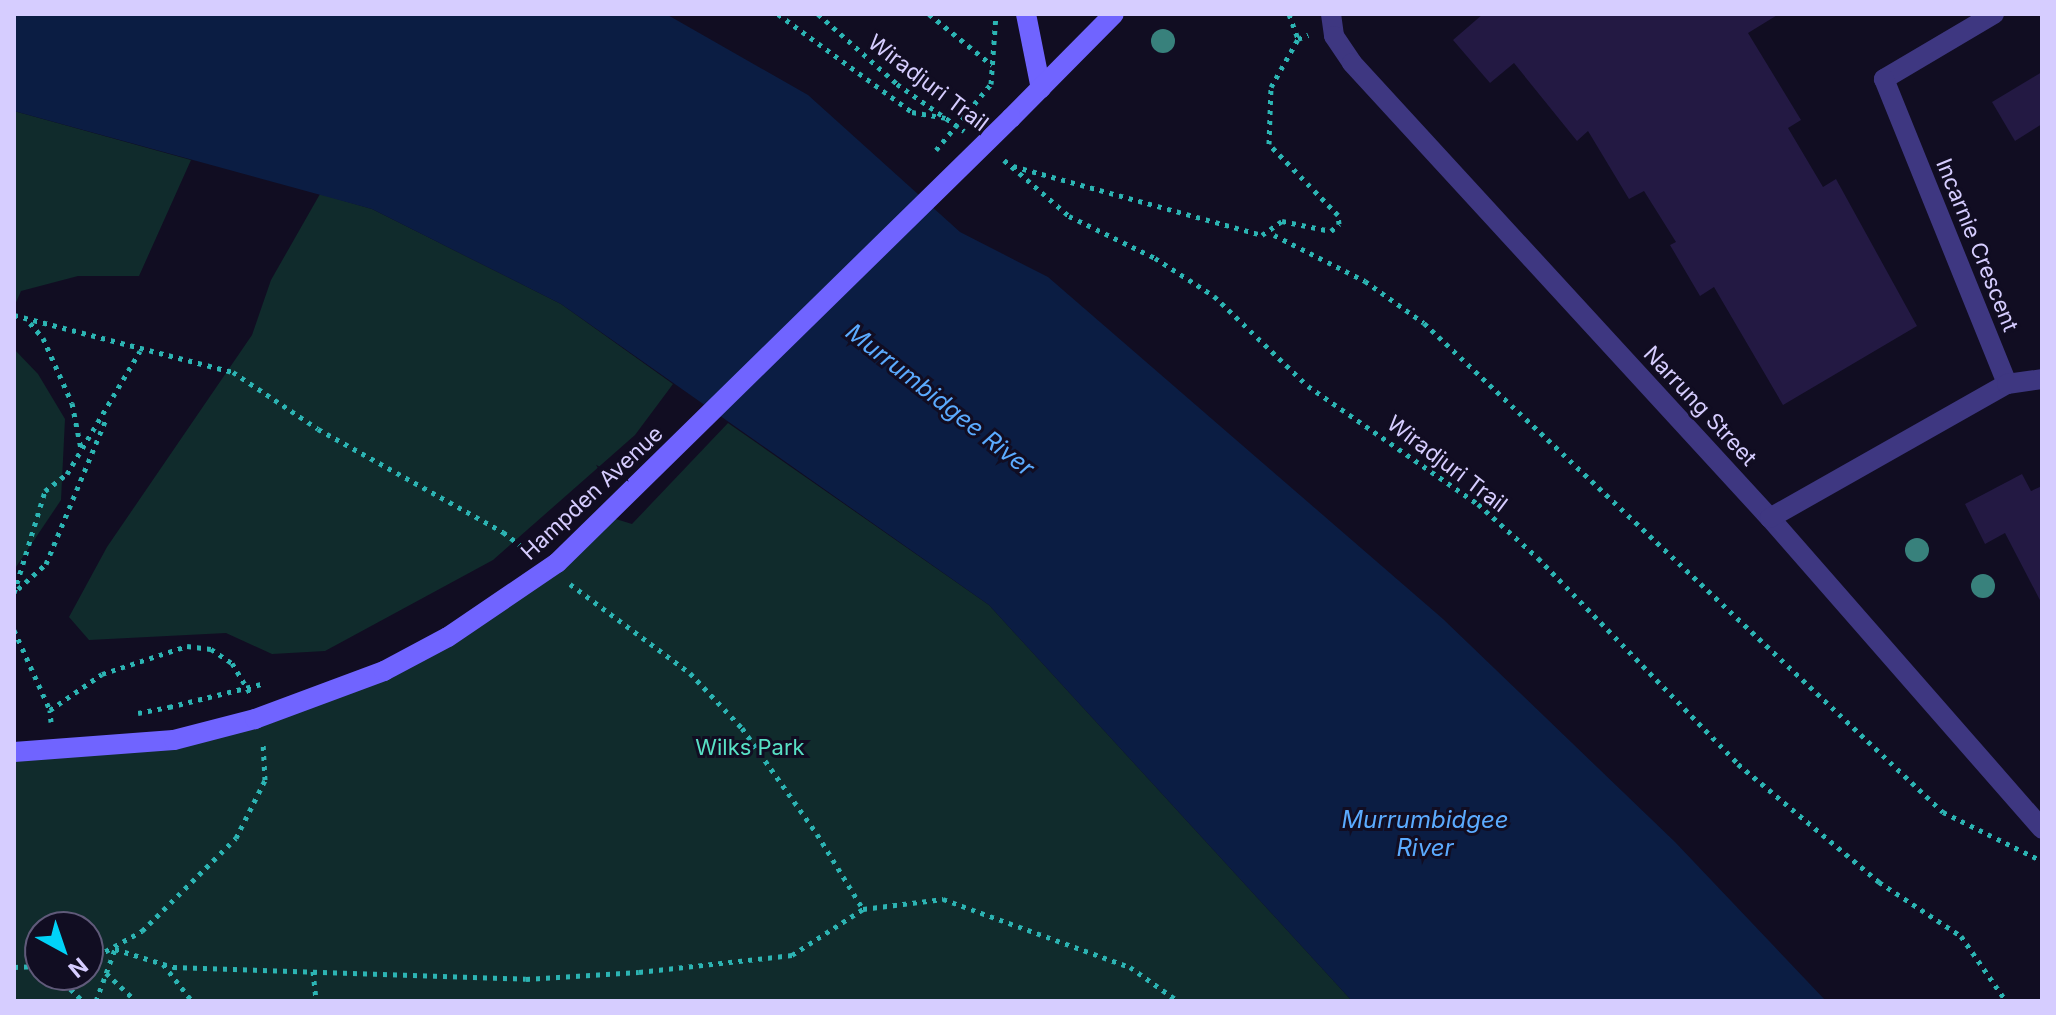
<!DOCTYPE html>
<style>
body{margin:0}
#map{position:relative;width:2056px;height:1015px;overflow:hidden;background:#110d22;font-family:Inter,sans-serif}
div>[style]{position:absolute}
.green>*{inset:0;background:#102b2c}
.water>*{inset:0;background:#0b1d43}
.building>*{inset:0;background:#231943}
.path>*{height:5px;margin-top:-2.5px;transform-origin:0;background:repeating-linear-gradient(90deg,#2cb4b3 0 4px,transparent 0 10px)}
.minor>*{height:20px;margin:-10px;padding:0 10px;transform-origin:10px;border-radius:10px;background:#3e3781}
.secondary>*{height:20px;margin:-10px;padding:0 10px;transform-origin:10px;border-radius:10px;background:#7064ff}
.path-bridge>*{height:5px;margin-top:-2.5px;transform-origin:0;background:repeating-linear-gradient(90deg,#2cb4b3 0 4px,transparent 0 10px)}
.secondary-bridge>*{height:20px;margin:-10px;padding:0 10px;transform-origin:10px;border-radius:10px;background:#7064ff}
.trees>*{width:24px;height:24px;margin:-12px;border-radius:50%;background:#38817c}
span{translate:-50% -50%;white-space:nowrap;text-align:center;line-height:1.15;-webkit-text-stroke:6px #110d22;paint-order:stroke}
.street-label{font-size:22px;color:#d6cdff}
.park-label{font-size:22px;color:#58e0c5}
.water-label{font-size:24px;color:#5babff;font-style:italic}
.frame{position:absolute;inset:0;border:16px solid #d6cdff;pointer-events:none}
.north{position:absolute;left:24px;top:911px;width:80px;height:80px;box-sizing:border-box;background:#110d22;border:2px solid #605a7a;border-radius:50%;rotate:140deg;font-size:22px;font-weight:700;line-height:32px;text-align:center;color:#d6cdff}
.north::after{content:'';display:block;margin:auto;width:28px;height:36px;background:#00d3f8;clip-path:polygon(50% 0,100% 100%,50% 72%,0 100%)}
</style>
<div id="map">
<div class="green">
<i style="clip-path:polygon(14px 111px,191px 160px,139px 276px,78px 276px,21px 291px,14px 307px)"></i>
<i style="clip-path:polygon(320px 194px,372px 209px,561px 304px,673px 384px,635px 435px,493px 560px,325px 651px,272px 654px,226px 633px,89px 640px,69px 617px,107px 547px,252px 335px,271px 280px)"></i>
<i style="clip-path:polygon(14px 349px,38px 374px,65px 419px,61px 500px,14px 570px)"></i>
<i style="clip-path:polygon(evenodd,728px 423px,989px 605px,1352px 1001px,14px 1001px,14px 752px,174px 740px,448px 637px,606px 516px,632px 524px,728px 423px,40px 927px,88px 927px,88px 975px,40px 975px,40px 927px)"></i>
</div>
<div class="water">
<i style="clip-path:polygon(14px 14px,666px 14px,808px 95px,960px 232px,1048px 277px,1443px 619px,1675px 842px,1826px 1001px,1352px 1001px,989px 605px,561px 304px,372px 209px,14px 111px)"></i>
</div>
<div class="building">
<i style="clip-path:polygon(1483px 14px,1779px 14px,1748px 33px,1801px 120px,1788px 128px,1823px 187px,1836px 179px,1917px 326px,1783px 405px,1714px 287px,1700px 296px,1670px 245px,1676px 242px,1644px 191px,1629px 199px,1588px 131px,1577px 141px,1514px 63px,1490px 83px,1453px 40px)"></i>
<i style="clip-path:polygon(2042px 72px,2042px 124px,2015px 141px,1992px 102px)"></i>
<i style="clip-path:polygon(2022px 474px,2031px 491px,2042px 486px,2042px 604px,2005px 533px,1985px 544px,1965px 504px)"></i>
</div>
<div class="path">
<i style="left:778px;top:14px;width:166px;rotate:36.2deg"></i>
<i style="left:912px;top:112px;width:34px;rotate:10deg"></i>
<i style="left:818px;top:14px;width:106px;rotate:41.5deg"></i>
<i style="left:897px;top:84px;width:82px;rotate:35deg"></i>
<i style="left:929px;top:14px;width:81px;rotate:39deg"></i>
<i style="left:1289px;top:14px;width:27px;rotate:70deg"></i>
<i style="left:991px;top:84px;width:69px;rotate:-85.9deg"></i>
<i style="left:1004px;top:160px;width:86px;rotate:40.7deg"></i>
<i style="left:1069px;top:216px;width:96px;rotate:26deg"></i>
<i style="left:1155px;top:258px;width:70px;rotate:32.8deg"></i>
<i style="left:1214px;top:296px;width:130px;rotate:43.8deg"></i>
<i style="left:1308px;top:386px;width:207px;rotate:34.8deg"></i>
<i style="left:1478px;top:504px;width:81px;rotate:42deg"></i>
<i style="left:1538px;top:558px;width:287px;rotate:45.8deg"></i>
<i style="left:1738px;top:764px;width:184px;rotate:39.9deg"></i>
<i style="left:1879px;top:882px;width:98px;rotate:33.4deg"></i>
<i style="left:1961px;top:936px;width:79px;rotate:55.3deg"></i>
<i style="left:1013px;top:166px;width:258px;rotate:15.5deg"></i>
<i style="left:1262px;top:235px;width:24px;rotate:-35deg"></i>
<i style="left:1282px;top:221px;width:50px;rotate:11.5deg"></i>
<i style="left:1331px;top:231px;width:11px;rotate:-41deg"></i>
<i style="left:1339px;top:224px;width:9px;rotate:-96deg"></i>
<i style="left:1338px;top:215px;width:99px;rotate:-134.2deg"></i>
<i style="left:1269px;top:144px;width:57px;rotate:-88deg"></i>
<i style="left:1271px;top:87px;width:55px;rotate:-60.6deg"></i>
<i style="left:1298px;top:39px;width:11px;rotate:-22deg"></i>
<i style="left:1274px;top:235px;width:102px;rotate:26.8deg"></i>
<i style="left:1365px;top:281px;width:72px;rotate:35.4deg"></i>
<i style="left:1424px;top:323px;width:713px;rotate:43.3deg"></i>
<i style="left:1943px;top:812px;width:110px;rotate:26.3deg"></i>
<i style="left:14px;top:315px;width:226px;rotate:14.6deg"></i>
<i style="left:233px;top:372px;width:102px;rotate:33.8deg"></i>
<i style="left:318px;top:429px;width:212px;rotate:29.1deg"></i>
<i style="left:503px;top:532px;width:31px;rotate:37deg"></i>
<i style="left:30px;top:323px;width:20px;rotate:49deg"></i>
<i style="left:43px;top:338px;width:71px;rotate:66deg"></i>
<i style="left:72px;top:403px;width:47px;rotate:78.9deg"></i>
<i style="left:570px;top:584px;width:149px;rotate:36.6deg"></i>
<i style="left:690px;top:673px;width:76px;rotate:46.6deg"></i>
<i style="left:742px;top:728px;width:130px;rotate:54.7deg"></i>
<i style="left:817px;top:834px;width:88px;rotate:58.5deg"></i>
<i style="left:18px;top:589px;width:38px;rotate:-42deg"></i>
<i style="left:46px;top:564px;width:159px;rotate:-67.5deg"></i>
<i style="left:14px;top:593px;width:107px;rotate:-73.1deg"></i>
<i style="left:45px;top:491px;width:28px;rotate:-38deg"></i>
<i style="left:67px;top:474px;width:143px;rotate:-59.3deg"></i>
<i style="left:14px;top:630px;width:88px;rotate:65.8deg"></i>
<i style="left:138px;top:713px;width:32px;rotate:-11deg"></i>
<i style="left:51px;top:722px;width:12px;rotate:-95deg"></i>
<i style="left:50px;top:710px;width:63px;rotate:-34.7deg"></i>
<i style="left:102px;top:674px;width:89px;rotate:-18.2deg"></i>
<i style="left:187px;top:646px;width:24px;rotate:7deg"></i>
<i style="left:211px;top:649px;width:25px;rotate:34deg"></i>
<i style="left:232px;top:663px;width:35px;rotate:59deg"></i>
<i style="left:88px;top:961px;width:62px;rotate:-29.1deg"></i>
<i style="left:142px;top:931px;width:132px;rotate:-44.7deg"></i>
<i style="left:236px;top:838px;width:65px;rotate:-63.4deg"></i>
<i style="left:265px;top:780px;width:35px;rotate:-93deg"></i>
<i style="left:163px;top:964px;width:47px;rotate:51.9deg"></i>
<i style="left:14px;top:967px;width:26px;rotate:-2deg"></i>
<i style="left:313px;top:971px;width:30px;rotate:84deg"></i>
<i style="left:106px;top:973px;width:41px;rotate:43deg"></i>
<i style="left:56px;top:975px;width:37px;rotate:44deg"></i>
<i style="left:96px;top:1001px;width:55px;rotate:-69.9deg"></i>
<i style="left:115px;top:949px;width:61px;rotate:17.2deg"></i>
<i style="left:173px;top:967px;width:353px;rotate:1.9deg"></i>
<i style="left:526px;top:979px;width:113px;rotate:-3.5deg"></i>
<i style="left:639px;top:972px;width:154px;rotate:-6.3deg"></i>
<i style="left:792px;top:955px;width:85px;rotate:-32.9deg"></i>
<i style="left:863px;top:909px;width:81px;rotate:-7.1deg"></i>
<i style="left:943px;top:899px;width:199px;rotate:20deg"></i>
<i style="left:1130px;top:967px;width:59px;rotate:35.3deg"></i>
</div>
<div class="minor">
<i style="left:1331px;top:14px;width:22px;rotate:82deg"></i>
<i style="left:1334px;top:36px;width:32px;rotate:56deg"></i>
<i style="left:1352px;top:63px;width:618px;rotate:47.43deg"></i>
<i style="left:1770px;top:518px;width:413px;rotate:48.8deg"></i>
<i style="left:1994px;top:14px;width:128px;rotate:149.4deg"></i>
<i style="left:1884px;top:79px;width:329px;rotate:68deg"></i>
<i style="left:1770px;top:518px;width:272px;rotate:-29.5deg"></i>
<i style="left:2007px;top:384px;width:35px;rotate:-8deg"></i>
</div>
<div class="secondary">
<i style="left:1026px;top:14px;width:76px;rotate:78.7deg"></i>
<i style="left:1011px;top:118px;width:146px;rotate:-45.3deg"></i>
<i style="left:14px;top:752px;width:160px;rotate:-4.3deg"></i>
</div>
<div class="path-bridge">
<i style="left:936px;top:150px;width:86px;rotate:-50.2deg"></i>
<i style="left:169px;top:707px;width:99px;rotate:-14deg"></i>
</div>
<div class="secondary-bridge">
<i style="left:174px;top:740px;width:84px;rotate:-14.5deg"></i>
<i style="left:255px;top:719px;width:138px;rotate:-20.4deg"></i>
<i style="left:384px;top:671px;width:72px;rotate:-28deg"></i>
<i style="left:448px;top:637px;width:132px;rotate:-34.2deg"></i>
<i style="left:557px;top:563px;width:636px;rotate:-44.43deg"></i>
</div>
<div class="trees">
<i style="left:1163px;top:41px"></i>
<i style="left:1917px;top:550px"></i>
<i style="left:1983px;top:586px"></i>
</div>
<div class="street-label">
<span style="left:928px;top:83px;rotate:37deg">Wiradjuri Trail</span>
<span style="left:1977px;top:245px;rotate:68deg">Incarnie Crescent</span>
<span style="left:1700px;top:406px;rotate:47deg">Narrung Street</span>
<span style="left:1447px;top:464px;rotate:37deg">Wiradjuri Trail</span>
<span style="left:592px;top:493px;rotate:-43deg">Hampden Avenue</span>
</div>
<div class="park-label">
<span style="left:750px;top:748px">Wilks Park</span>
</div>
<div class="water-label">
<span style="left:940px;top:400px;rotate:38deg">Murrumbidgee River</span>
<span style="left:1425px;top:834px">Murrumbidgee<br>River</span>
</div>
<div class="frame"></div>
<div class="north">N</div>
</div>
